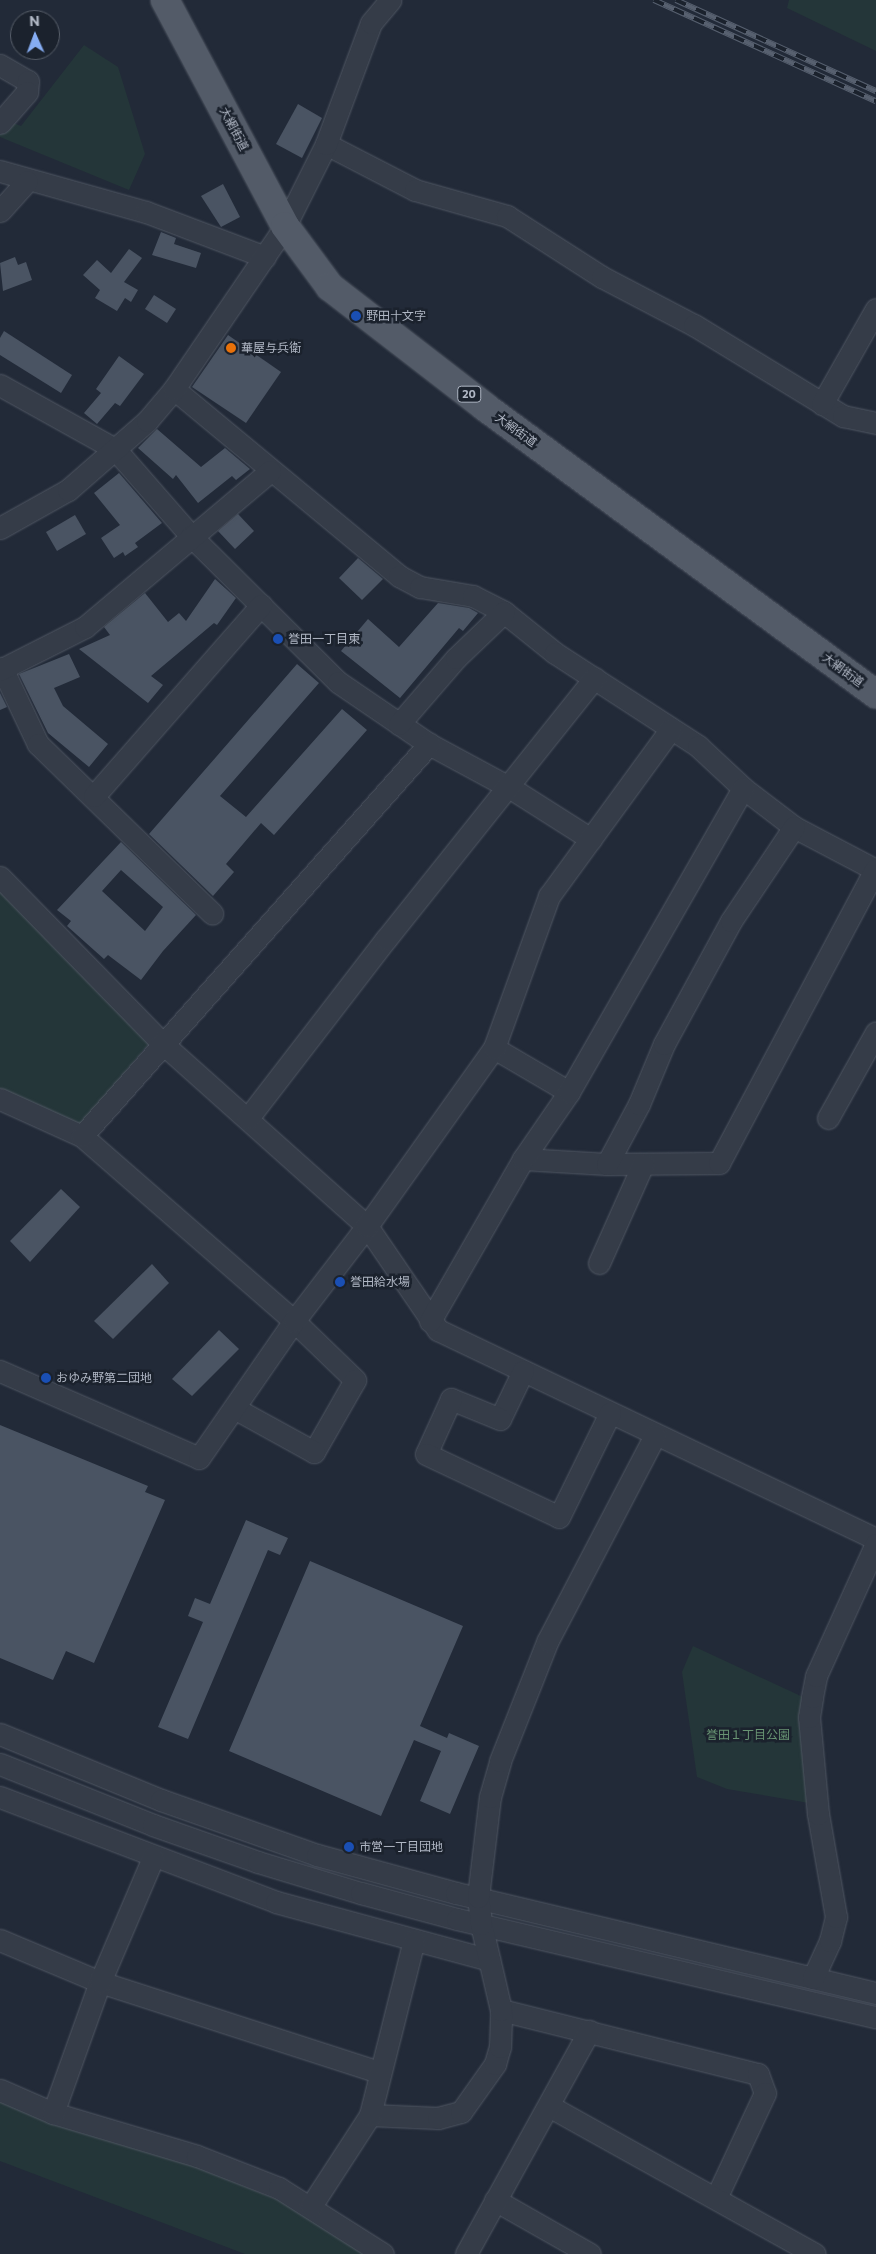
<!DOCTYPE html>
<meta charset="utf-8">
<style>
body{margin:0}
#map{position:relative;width:876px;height:2254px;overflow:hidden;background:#222a38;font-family:Commissioner,"Noto Sans JP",sans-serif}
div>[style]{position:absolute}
.green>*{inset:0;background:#243639}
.building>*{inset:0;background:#4a5463}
.roads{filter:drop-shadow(0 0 1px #505763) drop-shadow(0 0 1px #505763)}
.minor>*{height:21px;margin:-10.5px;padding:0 10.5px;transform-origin:10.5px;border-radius:10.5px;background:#353c48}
.major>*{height:28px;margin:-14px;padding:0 14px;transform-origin:14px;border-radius:14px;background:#535b68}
.rail>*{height:5.5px;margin-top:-2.75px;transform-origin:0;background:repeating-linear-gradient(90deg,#1b222d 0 11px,#57606f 0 22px);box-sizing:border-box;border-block:1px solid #57606f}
.dots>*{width:14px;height:14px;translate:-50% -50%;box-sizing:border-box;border:2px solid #1b222d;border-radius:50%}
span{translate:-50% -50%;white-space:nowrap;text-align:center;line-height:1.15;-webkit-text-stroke:5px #1b222d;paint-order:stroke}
.shield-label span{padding:1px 4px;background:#1b222d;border:1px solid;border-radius:4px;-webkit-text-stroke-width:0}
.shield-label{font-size:11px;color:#b0b7c4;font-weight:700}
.street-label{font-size:12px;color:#b0b7c4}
.poi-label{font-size:12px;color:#b0b7c4}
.left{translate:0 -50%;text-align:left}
.park-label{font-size:12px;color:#689473}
.north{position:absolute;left:10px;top:10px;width:50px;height:50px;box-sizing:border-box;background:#1b222d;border:1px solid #575e69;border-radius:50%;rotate:358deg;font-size:14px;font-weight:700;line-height:20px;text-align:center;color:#b0b7c4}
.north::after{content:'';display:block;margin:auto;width:18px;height:22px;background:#86adf3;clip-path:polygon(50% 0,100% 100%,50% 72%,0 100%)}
</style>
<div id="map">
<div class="green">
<i style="clip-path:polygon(789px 0,876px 0,876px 51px,787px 8px)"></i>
<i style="clip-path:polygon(84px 45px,118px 67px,145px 154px,129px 190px,0 137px,0 118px,21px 126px)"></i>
<i style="clip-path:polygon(0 881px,152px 1040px,77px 1129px,0 1093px)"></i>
<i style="clip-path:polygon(693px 1646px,803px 1697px,809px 1803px,727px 1789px,697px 1777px,682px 1672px)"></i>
<i style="clip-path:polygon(0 2096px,145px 2146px,347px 2228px,381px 2254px,245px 2254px,0 2161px)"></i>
</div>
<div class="building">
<i style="clip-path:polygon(298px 104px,322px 118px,302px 158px,276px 144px)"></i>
<i style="clip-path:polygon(223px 184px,240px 217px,221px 227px,201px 196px)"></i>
<i style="clip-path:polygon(161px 232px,176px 238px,174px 244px,201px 253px,196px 268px,152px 255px)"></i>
<i style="clip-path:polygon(129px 249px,142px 258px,124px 282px,138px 290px,131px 302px,125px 298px,117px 311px,95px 298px,100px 290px,83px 275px,97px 260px,111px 273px)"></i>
<i style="clip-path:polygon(15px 257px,18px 265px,26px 262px,32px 280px,3px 291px,0 263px)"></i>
<i style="clip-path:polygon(154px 295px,176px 309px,167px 323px,145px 309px)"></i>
<i style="clip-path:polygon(4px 331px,72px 375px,61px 393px,0 355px,0 338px)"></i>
<i style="clip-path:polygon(228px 335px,281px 372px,246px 423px,192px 387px)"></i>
<i style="clip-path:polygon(119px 356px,144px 374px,120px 406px,115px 403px,97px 424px,84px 413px,101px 393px,96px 389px)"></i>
<i style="clip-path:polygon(157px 429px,201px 467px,225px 448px,250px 469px,236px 480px,232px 476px,198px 503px,176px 475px,173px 479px,138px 448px)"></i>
<i style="clip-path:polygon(119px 473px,162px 523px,135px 543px,138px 547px,125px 556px,123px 552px,114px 558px,101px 538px,120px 525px,94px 493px)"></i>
<i style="clip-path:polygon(238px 514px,254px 531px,235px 549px,218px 531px)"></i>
<i style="clip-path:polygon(75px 515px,86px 534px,57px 551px,46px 532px)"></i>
<i style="clip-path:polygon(358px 558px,383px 579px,362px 600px,339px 578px)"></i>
<i style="clip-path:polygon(215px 579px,236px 598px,217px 625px,214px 623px,151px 676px,163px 685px,148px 703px,79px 649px,110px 635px,104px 627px,145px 593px,168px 622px,179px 613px,186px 621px)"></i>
<i style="clip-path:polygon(438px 603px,469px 608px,478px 613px,463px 631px,459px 628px,400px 698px,341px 651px,368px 619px,399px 647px)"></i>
<i style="clip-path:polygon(69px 654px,80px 677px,54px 688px,63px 706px,108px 744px,89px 767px,48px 733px,19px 674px)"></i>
<i style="clip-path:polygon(297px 664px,319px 683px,220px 796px,246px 817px,342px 709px,367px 730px,274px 835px,261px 823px,226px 864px,234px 872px,213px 896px,149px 834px)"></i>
<i style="clip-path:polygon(0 693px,7px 707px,0 710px)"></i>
<i style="clip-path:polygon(evenodd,121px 842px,196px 915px,163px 951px,141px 980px,108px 955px,104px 959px,67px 926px,71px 921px,57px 910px,121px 842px,121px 870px,163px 907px,145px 931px,102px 891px,121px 870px)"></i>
<i style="clip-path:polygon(61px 1189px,80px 1207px,30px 1262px,10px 1241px)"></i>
<i style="clip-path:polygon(152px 1264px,169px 1283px,113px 1339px,94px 1321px)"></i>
<i style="clip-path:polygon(219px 1330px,239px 1349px,192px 1396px,172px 1379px)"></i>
<i style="clip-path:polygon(0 1425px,148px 1486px,145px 1492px,165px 1500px,94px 1663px,66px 1651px,53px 1680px,0 1658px)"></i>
<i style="clip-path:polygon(246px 1520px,288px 1538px,280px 1555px,268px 1550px,188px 1739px,158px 1727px,203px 1622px,188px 1616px,195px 1598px,210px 1604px)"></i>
<i style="clip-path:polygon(310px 1561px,463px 1626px,420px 1726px,447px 1738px,449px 1733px,479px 1746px,450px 1814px,420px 1801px,441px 1751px,414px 1740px,381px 1816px,229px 1751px)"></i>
</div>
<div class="roads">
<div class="minor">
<i style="left:0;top:65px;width:32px;rotate:30deg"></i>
<i style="left:28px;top:81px;width:11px;rotate:95deg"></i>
<i style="left:27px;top:92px;width:41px;rotate:131.1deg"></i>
<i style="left:326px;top:144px;width:100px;rotate:27.3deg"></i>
<i style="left:415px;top:190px;width:96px;rotate:15.8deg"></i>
<i style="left:507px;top:216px;width:113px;rotate:32.7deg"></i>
<i style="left:602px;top:277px;width:104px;rotate:27.6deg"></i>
<i style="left:694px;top:325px;width:175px;rotate:31.4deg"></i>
<i style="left:843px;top:416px;width:34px;rotate:12deg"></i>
<i style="left:0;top:171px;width:152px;rotate:15.7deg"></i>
<i style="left:146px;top:212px;width:127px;rotate:20.7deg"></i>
<i style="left:0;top:211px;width:40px;rotate:-48deg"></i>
<i style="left:0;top:385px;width:132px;rotate:29.1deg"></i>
<i style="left:115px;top:449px;width:116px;rotate:48.9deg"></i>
<i style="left:191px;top:536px;width:207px;rotate:44.8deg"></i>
<i style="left:338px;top:682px;width:110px;rotate:34.3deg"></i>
<i style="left:429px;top:744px;width:91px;rotate:28.3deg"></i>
<i style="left:509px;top:787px;width:97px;rotate:32.4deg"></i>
<i style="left:174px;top:389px;width:293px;rotate:39.7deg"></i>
<i style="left:399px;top:576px;width:24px;rotate:28deg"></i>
<i style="left:420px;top:587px;width:54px;rotate:9.6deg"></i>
<i style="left:473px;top:596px;width:35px;rotate:27deg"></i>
<i style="left:504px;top:612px;width:65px;rotate:38.8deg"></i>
<i style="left:555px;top:653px;width:171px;rotate:33deg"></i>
<i style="left:698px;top:746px;width:62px;rotate:43deg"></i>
<i style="left:743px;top:788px;width:64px;rotate:37.4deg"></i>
<i style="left:794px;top:827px;width:93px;rotate:27.7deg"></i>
<i style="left:822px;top:404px;width:109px;rotate:-60.4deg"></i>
<i style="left:0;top:528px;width:78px;rotate:-29.2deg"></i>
<i style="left:68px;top:490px;width:105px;rotate:-41.1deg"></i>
<i style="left:147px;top:421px;width:42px;rotate:-49.8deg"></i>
<i style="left:174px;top:389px;width:197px;rotate:-55.7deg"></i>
<i style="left:285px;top:226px;width:92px;rotate:-63.4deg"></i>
<i style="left:326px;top:144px;width:129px;rotate:-69.6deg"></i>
<i style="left:371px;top:23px;width:30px;rotate:-50deg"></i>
<i style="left:2px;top:668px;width:84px;rotate:64.7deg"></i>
<i style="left:38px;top:744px;width:243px;rotate:44.2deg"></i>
<i style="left:0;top:670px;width:95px;rotate:-26.8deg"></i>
<i style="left:85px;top:627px;width:242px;rotate:-40.1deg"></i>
<i style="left:399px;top:724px;width:87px;rotate:-49.2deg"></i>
<i style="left:456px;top:658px;width:66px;rotate:-43.8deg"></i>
<i style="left:94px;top:796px;width:254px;rotate:-48.8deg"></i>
<i style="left:0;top:877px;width:232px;rotate:45.7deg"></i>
<i style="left:162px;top:1043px;width:275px;rotate:41.8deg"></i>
<i style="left:367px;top:1226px;width:126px;rotate:55.7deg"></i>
<i style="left:438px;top:1330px;width:485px;rotate:25.5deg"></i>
<i style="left:494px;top:1048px;width:87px;rotate:30.4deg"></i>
<i style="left:0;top:1099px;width:90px;rotate:24.3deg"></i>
<i style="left:82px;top:1136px;width:281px;rotate:41.1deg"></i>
<i style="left:294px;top:1321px;width:85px;rotate:44deg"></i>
<i style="left:355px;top:1380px;width:83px;rotate:119.7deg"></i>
<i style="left:314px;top:1452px;width:91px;rotate:-151.2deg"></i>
<i style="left:248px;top:1118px;width:226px;rotate:-52.4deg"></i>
<i style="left:386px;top:939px;width:334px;rotate:-51.4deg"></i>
<i style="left:828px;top:1118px;width:98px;rotate:-60.8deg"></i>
<i style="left:82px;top:1136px;width:524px;rotate:-48.48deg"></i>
<i style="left:523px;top:1159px;width:84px;rotate:3.4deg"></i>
<i style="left:607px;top:1164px;width:112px;rotate:-0.5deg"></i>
<i style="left:719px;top:1163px;width:332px;rotate:-62deg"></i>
<i style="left:607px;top:1164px;width:68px;rotate:-61.9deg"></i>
<i style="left:639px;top:1104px;width:65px;rotate:-67.4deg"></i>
<i style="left:664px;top:1044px;width:140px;rotate:-61.4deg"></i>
<i style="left:731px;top:921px;width:113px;rotate:-56.2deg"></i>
<i style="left:599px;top:1263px;width:108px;rotate:-66deg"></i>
<i style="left:430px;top:1321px;width:187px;rotate:-60.1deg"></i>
<i style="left:523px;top:1159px;width:81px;rotate:-55.5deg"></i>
<i style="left:569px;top:1092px;width:350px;rotate:-60.2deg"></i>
<i style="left:0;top:1371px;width:217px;rotate:23.6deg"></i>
<i style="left:199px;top:1458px;width:167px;rotate:-55.3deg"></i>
<i style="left:294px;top:1321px;width:120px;rotate:-52.5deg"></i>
<i style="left:367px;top:1226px;width:219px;rotate:-54.5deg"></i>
<i style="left:494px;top:1048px;width:162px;rotate:-70.1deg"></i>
<i style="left:549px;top:896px;width:207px;rotate:-53.9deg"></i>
<i style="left:523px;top:1371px;width:53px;rotate:115.6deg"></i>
<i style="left:500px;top:1419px;width:53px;rotate:-157.8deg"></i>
<i style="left:451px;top:1399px;width:60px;rotate:114.4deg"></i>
<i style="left:426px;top:1454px;width:147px;rotate:25.3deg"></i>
<i style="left:559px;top:1517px;width:116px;rotate:-63.9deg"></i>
<i style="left:0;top:1734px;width:174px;rotate:22.3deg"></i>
<i style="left:161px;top:1800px;width:165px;rotate:19.4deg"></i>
<i style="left:317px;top:1855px;width:144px;rotate:15.3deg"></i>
<i style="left:456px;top:1893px;width:432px;rotate:13.4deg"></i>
<i style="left:0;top:1764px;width:165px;rotate:21.7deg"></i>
<i style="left:153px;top:1825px;width:111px;rotate:19.4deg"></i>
<i style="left:258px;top:1862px;width:108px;rotate:16.8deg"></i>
<i style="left:361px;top:1893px;width:99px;rotate:15.2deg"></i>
<i style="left:457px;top:1919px;width:430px;rotate:13.2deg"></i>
<i style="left:0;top:1797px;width:295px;rotate:20.8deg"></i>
<i style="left:276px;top:1902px;width:221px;rotate:15.2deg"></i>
<i style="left:0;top:1940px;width:108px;rotate:22.8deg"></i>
<i style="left:100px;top:1982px;width:293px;rotate:17.9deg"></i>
<i style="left:813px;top:1978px;width:41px;rotate:-65.3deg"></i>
<i style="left:830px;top:1941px;width:25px;rotate:-76deg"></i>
<i style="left:836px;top:1917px;width:105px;rotate:-99.9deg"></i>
<i style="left:818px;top:1814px;width:97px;rotate:-95.3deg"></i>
<i style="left:809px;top:1717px;width:20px;rotate:-81deg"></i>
<i style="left:812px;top:1697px;width:21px;rotate:-79deg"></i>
<i style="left:816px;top:1676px;width:145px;rotate:-65.6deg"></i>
<i style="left:501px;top:2010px;width:265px;rotate:14deg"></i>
<i style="left:758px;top:2074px;width:20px;rotate:70deg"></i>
<i style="left:765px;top:2093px;width:116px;rotate:115deg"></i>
<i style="left:0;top:2090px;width:58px;rotate:23.5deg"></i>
<i style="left:53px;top:2113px;width:150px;rotate:16.6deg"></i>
<i style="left:197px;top:2156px;width:88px;rotate:21.3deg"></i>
<i style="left:279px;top:2188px;width:123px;rotate:32.4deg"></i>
<i style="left:549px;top:2106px;width:304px;rotate:29.1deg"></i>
<i style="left:53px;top:2113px;width:139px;rotate:-70.3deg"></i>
<i style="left:100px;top:1982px;width:135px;rotate:-66.9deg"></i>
<i style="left:370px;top:2115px;width:68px;rotate:2.5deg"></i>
<i style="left:438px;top:2118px;width:24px;rotate:-15deg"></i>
<i style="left:461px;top:2112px;width:59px;rotate:-54.7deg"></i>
<i style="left:495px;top:2064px;width:18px;rotate:-74deg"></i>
<i style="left:500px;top:2047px;width:37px;rotate:-88deg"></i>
<i style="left:501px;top:2010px;width:88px;rotate:-103.1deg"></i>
<i style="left:481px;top:1924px;width:27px;rotate:-96deg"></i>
<i style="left:478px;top:1897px;width:101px;rotate:-83.2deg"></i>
<i style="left:490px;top:1797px;width:37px;rotate:-74deg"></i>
<i style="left:500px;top:1761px;width:130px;rotate:-68.4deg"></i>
<i style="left:548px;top:1640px;width:231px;rotate:-62.4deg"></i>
<i style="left:495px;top:2200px;width:109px;rotate:29.6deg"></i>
<i style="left:311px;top:2206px;width:108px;rotate:-57deg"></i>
<i style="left:370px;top:2115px;width:180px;rotate:-75.9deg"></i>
<i style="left:466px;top:2254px;width:255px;rotate:-61.1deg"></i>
</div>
<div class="major">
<i style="left:165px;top:0;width:256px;rotate:62deg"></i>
<i style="left:285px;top:226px;width:76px;rotate:53.6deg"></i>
<i style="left:330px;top:287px;width:196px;rotate:37.7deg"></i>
<i style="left:485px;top:407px;width:485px;rotate:36.3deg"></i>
</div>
</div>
<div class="rail">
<i style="left:654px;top:0;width:244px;rotate:24.5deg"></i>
<i style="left:676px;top:0;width:220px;rotate:24.5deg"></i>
</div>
<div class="dots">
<i style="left:356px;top:316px;background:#1a4fb4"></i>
<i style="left:231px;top:348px;background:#e8710a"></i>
<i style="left:278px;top:639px;background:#1a4fb4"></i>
<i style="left:340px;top:1282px;background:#1a4fb4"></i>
<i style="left:46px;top:1378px;background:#1a4fb4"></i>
<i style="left:349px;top:1847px;background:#1a4fb4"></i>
</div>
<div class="shield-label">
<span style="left:469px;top:394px">20</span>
</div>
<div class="street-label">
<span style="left:234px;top:129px;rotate:62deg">大網街道</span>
<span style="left:516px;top:430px;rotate:36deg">大網街道</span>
<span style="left:843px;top:670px;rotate:36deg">大網街道</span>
</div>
<div class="poi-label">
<span class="left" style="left:366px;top:316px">野田十文字</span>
<span class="left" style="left:241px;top:348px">華屋与兵衛</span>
<span class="left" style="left:288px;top:639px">誉田一丁目東</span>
<span class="left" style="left:350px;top:1282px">誉田給水場</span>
<span class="left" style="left:56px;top:1378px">おゆみ野第二団地</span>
<span class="left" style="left:359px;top:1847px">市営一丁目団地</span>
</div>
<div class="park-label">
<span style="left:748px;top:1735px">誉田１丁目公園</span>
</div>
<div class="north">N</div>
</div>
